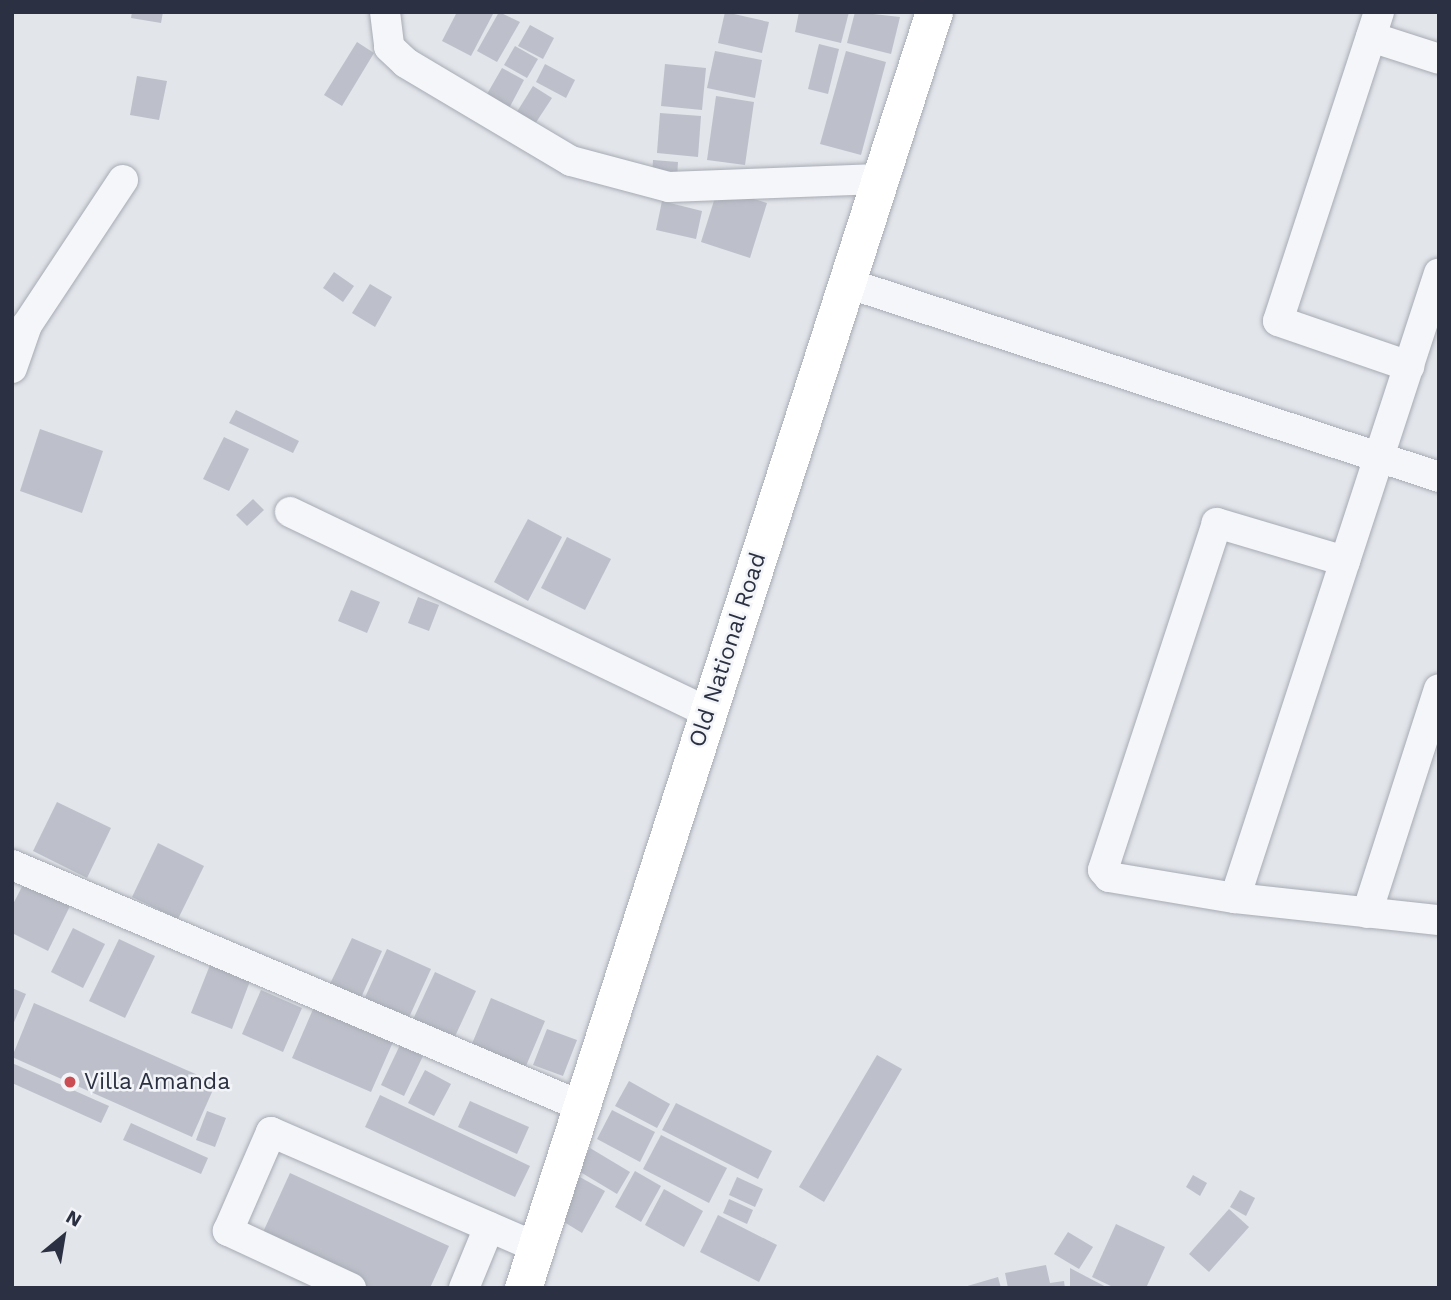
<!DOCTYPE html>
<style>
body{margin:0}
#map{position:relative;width:1451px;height:1300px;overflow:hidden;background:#e2e5ea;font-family:"Work Sans",sans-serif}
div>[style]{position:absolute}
.building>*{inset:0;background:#bdc0ca}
.roads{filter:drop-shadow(0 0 2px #a7abb4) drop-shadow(0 0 2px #a7abb4)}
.minor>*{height:30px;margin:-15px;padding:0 15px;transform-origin:15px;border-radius:15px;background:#f5f6f9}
.major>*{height:37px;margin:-18.5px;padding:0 18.5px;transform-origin:18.5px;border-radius:18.5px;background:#fff}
.dots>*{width:19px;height:19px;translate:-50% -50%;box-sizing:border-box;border:4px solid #f2f4f8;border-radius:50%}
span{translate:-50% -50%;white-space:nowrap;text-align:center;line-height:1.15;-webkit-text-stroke:5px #f2f4f8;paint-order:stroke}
.street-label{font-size:23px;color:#2b3142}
.poi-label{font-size:23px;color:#2b3142}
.left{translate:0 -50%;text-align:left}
.frame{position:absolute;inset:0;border:14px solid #2b3142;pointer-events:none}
.north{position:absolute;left:28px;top:1202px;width:70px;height:70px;-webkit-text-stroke:5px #f2f4f8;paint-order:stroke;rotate:30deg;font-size:19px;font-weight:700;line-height:28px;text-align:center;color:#2b3142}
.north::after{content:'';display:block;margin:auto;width:24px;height:32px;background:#2b3142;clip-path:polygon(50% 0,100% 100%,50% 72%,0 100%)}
</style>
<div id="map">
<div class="building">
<i style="clip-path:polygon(132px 12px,163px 12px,161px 23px,131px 18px)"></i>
<i style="clip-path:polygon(457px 12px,494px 12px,471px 56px,442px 41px)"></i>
<i style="clip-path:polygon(499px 12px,520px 22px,497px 62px,477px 51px)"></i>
<i style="clip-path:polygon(725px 12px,769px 22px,762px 53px,718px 43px)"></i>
<i style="clip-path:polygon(799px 12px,849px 12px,841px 43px,795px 32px)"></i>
<i style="clip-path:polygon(855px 12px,900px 17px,891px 54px,847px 43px)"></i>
<i style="clip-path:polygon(530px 25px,554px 38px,543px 59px,518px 46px)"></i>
<i style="clip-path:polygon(357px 42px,374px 53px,342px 106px,324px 95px)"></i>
<i style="clip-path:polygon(819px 44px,839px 49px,828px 94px,808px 89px)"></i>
<i style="clip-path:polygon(515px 46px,538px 59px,527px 78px,504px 65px)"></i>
<i style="clip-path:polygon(715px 51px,762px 60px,755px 98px,707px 88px)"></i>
<i style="clip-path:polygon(846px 51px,886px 62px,861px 155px,820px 144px)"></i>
<i style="clip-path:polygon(545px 64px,575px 80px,566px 98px,536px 82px)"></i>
<i style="clip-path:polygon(665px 64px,706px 68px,702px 110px,661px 106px)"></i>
<i style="clip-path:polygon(502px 68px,524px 80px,506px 114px,483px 101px)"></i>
<i style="clip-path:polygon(137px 76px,167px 81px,159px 120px,130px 115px)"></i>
<i style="clip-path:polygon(533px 86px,552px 98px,533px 127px,515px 115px)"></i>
<i style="clip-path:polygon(716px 96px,754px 102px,745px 165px,707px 160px)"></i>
<i style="clip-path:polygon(660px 113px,701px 116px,698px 157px,657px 153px)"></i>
<i style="clip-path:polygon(653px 160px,678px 162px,677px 179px,652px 177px)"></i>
<i style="clip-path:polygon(718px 188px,767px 203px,750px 258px,701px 242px)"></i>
<i style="clip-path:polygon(662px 201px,702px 211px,696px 239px,656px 230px)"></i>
<i style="clip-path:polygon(334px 272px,354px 286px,343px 302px,323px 288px)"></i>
<i style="clip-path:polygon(370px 284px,392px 297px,375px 327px,352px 313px)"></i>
<i style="clip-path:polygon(236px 410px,299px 441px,293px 453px,229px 423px)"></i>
<i style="clip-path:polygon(40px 429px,103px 451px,82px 513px,20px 491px)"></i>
<i style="clip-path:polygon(224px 437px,249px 449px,229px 491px,203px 479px)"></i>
<i style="clip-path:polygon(253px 499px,264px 510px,247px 526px,236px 515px)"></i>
<i style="clip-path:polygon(528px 519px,562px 537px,528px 601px,494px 582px)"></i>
<i style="clip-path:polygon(567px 537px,611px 559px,585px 610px,541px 588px)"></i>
<i style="clip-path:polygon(351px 590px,380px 602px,367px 633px,338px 621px)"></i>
<i style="clip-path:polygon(418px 597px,439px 605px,429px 631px,408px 623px)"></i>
<i style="clip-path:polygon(57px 802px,111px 828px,87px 878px,33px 851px)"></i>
<i style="clip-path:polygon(158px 843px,204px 866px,178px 919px,132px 897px)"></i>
<i style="clip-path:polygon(25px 881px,71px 904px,48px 951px,12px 933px,12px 906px)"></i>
<i style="clip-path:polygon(73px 928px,105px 944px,83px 988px,51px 972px)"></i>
<i style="clip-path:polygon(352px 938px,382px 951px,359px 1002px,328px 988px)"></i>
<i style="clip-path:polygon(119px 939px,155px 956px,125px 1018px,89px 1001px)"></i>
<i style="clip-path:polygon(387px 949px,431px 969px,406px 1024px,362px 1004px)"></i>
<i style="clip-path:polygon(210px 965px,250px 981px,232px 1029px,191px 1013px)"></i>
<i style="clip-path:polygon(435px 972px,476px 991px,451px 1045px,410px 1026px)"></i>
<i style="clip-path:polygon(12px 988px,26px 994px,12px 1027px)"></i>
<i style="clip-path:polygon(261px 990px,302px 1008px,283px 1052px,242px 1034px)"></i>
<i style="clip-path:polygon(491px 998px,545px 1021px,523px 1073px,469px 1051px)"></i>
<i style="clip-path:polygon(34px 1003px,216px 1083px,192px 1137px,12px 1057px)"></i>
<i style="clip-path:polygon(314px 1007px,393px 1042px,371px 1092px,292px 1058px)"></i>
<i style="clip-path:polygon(547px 1029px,577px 1040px,563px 1076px,533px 1065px)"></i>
<i style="clip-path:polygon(400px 1045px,423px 1056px,404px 1096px,381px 1085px)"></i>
<i style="clip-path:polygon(877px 1055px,902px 1069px,824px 1202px,799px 1187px)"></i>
<i style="clip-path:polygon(12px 1063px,109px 1106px,101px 1123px,12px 1083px)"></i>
<i style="clip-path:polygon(425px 1070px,451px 1084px,434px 1116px,408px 1103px)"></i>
<i style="clip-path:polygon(629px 1081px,670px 1104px,657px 1128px,615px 1106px)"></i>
<i style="clip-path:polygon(380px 1095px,530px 1166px,515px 1197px,365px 1127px)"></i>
<i style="clip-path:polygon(470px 1101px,529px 1127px,517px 1154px,458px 1127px)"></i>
<i style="clip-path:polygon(676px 1103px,772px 1151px,758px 1179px,662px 1130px)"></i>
<i style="clip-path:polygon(612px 1110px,655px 1132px,640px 1162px,597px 1139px)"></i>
<i style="clip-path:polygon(207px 1111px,226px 1118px,215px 1147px,196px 1140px)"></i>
<i style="clip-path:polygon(131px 1123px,208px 1158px,201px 1174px,123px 1140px)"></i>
<i style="clip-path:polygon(661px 1135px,727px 1168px,709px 1203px,643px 1169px)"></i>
<i style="clip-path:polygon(590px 1148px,630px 1172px,617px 1194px,577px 1170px)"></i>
<i style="clip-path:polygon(635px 1171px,661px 1186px,641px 1222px,615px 1207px)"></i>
<i style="clip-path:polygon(290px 1173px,449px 1246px,430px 1288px,361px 1288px,259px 1241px)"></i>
<i style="clip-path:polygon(1193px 1175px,1207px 1183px,1200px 1196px,1186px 1187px)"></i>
<i style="clip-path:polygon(578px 1176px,605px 1191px,582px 1233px,556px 1217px)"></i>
<i style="clip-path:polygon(737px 1177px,763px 1189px,755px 1207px,729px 1195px)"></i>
<i style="clip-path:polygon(664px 1189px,703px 1211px,684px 1247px,645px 1225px)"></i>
<i style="clip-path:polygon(1240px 1190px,1255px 1198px,1246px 1216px,1230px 1207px)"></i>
<i style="clip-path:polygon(729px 1199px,753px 1210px,747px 1224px,723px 1213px)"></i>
<i style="clip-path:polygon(1229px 1209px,1249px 1227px,1209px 1272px,1189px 1254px)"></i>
<i style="clip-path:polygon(718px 1215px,777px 1245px,759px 1282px,700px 1252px)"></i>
<i style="clip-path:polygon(1116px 1224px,1165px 1247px,1146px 1288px,1115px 1288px,1092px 1277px)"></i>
<i style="clip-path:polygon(1068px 1232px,1093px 1247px,1079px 1269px,1054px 1254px)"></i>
<i style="clip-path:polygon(1046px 1265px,1050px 1283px,1064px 1281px,1065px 1288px,1008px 1288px,1005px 1273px)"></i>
<i style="clip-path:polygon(1070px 1268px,1108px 1288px,1070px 1288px)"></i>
<i style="clip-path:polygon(998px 1277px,1001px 1288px,964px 1288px,964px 1287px)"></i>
</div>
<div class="roads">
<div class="minor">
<i style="left:385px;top:12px;width:35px;rotate:83deg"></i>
<i style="left:389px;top:47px;width:23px;rotate:43deg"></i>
<i style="left:406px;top:63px;width:192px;rotate:30.7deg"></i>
<i style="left:571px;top:161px;width:101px;rotate:14.9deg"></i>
<i style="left:669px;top:187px;width:210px;rotate:-2.2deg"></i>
<i style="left:1379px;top:12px;width:325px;rotate:108.1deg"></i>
<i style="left:1278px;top:321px;width:139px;rotate:19deg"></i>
<i style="left:1371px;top:37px;width:71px;rotate:17.9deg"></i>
<i style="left:847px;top:283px;width:623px;rotate:18.14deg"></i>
<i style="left:12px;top:368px;width:46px;rotate:-70.8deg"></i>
<i style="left:27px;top:325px;width:174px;rotate:-56.5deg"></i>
<i style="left:290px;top:512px;width:462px;rotate:25.6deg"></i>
<i style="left:1345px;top:561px;width:134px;rotate:-163.5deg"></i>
<i style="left:1217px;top:523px;width:365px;rotate:108.2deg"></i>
<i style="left:1103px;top:870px;width:9px;rotate:49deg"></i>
<i style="left:1109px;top:877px;width:128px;rotate:9.5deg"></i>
<i style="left:1235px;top:898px;width:205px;rotate:6.2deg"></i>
<i style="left:12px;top:865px;width:618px;rotate:22.96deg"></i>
<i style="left:1235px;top:898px;width:657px;rotate:-71.92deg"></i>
<i style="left:1367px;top:913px;width:235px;rotate:-72.2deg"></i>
<i style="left:351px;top:1288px;width:136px;rotate:-155.1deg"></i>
<i style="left:228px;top:1231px;width:108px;rotate:-66.5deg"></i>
<i style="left:271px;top:1132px;width:288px;rotate:23.5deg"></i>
<i style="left:464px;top:1288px;width:66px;rotate:-67.7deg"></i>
</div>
<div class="major">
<i style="left:523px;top:1288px;width:1341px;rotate:-72.15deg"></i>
</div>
</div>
<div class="dots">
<i style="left:70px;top:1082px;background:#c94d53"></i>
</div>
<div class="street-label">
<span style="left:728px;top:650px;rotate:-72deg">Old National Road</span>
</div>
<div class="poi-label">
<span class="left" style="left:84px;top:1082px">Villa Amanda</span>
</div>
<div class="frame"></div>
<div class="north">N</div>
</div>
